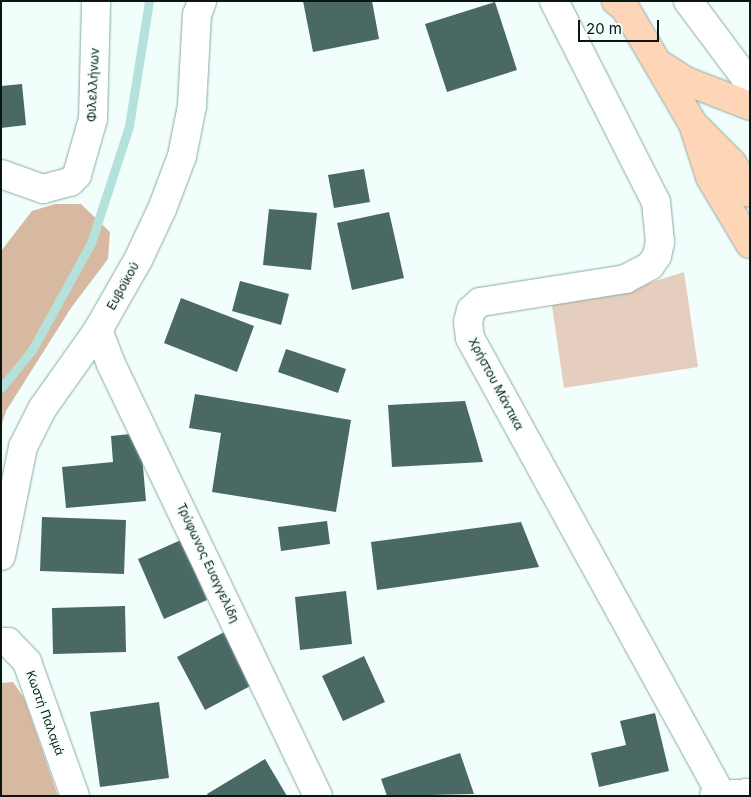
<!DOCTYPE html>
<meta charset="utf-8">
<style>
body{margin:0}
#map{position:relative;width:751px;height:797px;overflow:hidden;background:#f1fefc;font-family:Inter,sans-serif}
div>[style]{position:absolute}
.green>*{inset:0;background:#e5cebe}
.forest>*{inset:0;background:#d7b8a1}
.stream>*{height:9px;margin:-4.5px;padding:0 4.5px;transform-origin:4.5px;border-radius:4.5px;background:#b4e1db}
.building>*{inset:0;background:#4a6965}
.roads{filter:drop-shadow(0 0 1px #89aaa6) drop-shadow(0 0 1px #89aaa6)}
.minor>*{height:28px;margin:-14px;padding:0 14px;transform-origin:14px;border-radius:14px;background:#fff}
.major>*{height:28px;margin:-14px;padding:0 14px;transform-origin:14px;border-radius:14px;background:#fed5b6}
span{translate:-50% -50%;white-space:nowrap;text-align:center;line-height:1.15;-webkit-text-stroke:4px #f1fefc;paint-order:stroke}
.street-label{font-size:12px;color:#091614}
.frame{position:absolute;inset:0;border:2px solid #091614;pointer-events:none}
.scale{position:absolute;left:578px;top:20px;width:81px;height:22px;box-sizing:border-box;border:2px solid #091614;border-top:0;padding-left:6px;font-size:15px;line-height:18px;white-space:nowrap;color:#091614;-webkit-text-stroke:4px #f1fefc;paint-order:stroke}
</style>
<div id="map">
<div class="green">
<i style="clip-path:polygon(684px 272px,698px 367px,564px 388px,551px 299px,646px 284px)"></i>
</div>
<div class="forest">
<i style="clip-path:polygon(55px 204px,81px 204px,110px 232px,108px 259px,71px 308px,6px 411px,1px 427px,1px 251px,32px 211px)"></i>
<i style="clip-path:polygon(13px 682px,24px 698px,58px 796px,1px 796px,1px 683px)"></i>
</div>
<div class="stream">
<i style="left:1px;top:388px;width:49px;rotate:-50.8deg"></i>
<i style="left:32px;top:350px;width:122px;rotate:-61.1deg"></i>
<i style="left:91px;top:243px;width:123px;rotate:-72deg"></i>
<i style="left:129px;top:126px;width:127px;rotate:-80.9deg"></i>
</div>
<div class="building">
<i style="clip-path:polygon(303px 1px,372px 1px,379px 39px,313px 52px)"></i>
<i style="clip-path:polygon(495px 2px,517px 70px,447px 92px,425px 24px)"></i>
<i style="clip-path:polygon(22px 84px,26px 125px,1px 128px,1px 86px)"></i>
<i style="clip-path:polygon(364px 169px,370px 202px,334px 208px,328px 175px)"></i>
<i style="clip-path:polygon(269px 209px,317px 213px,311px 270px,263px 265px)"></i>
<i style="clip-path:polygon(389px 212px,404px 278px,352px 290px,337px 223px)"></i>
<i style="clip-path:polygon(240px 281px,289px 294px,281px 325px,232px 311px)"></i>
<i style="clip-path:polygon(181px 298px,254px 326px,237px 372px,164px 343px)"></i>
<i style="clip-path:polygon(286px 349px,346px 369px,338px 393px,278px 372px)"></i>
<i style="clip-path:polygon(195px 394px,351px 420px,336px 512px,212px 492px,221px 433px,189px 428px)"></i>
<i style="clip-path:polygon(465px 401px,483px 462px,392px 467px,388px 405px)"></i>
<i style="clip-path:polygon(140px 433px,146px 501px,66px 508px,62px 467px,113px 462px,111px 436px)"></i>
<i style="clip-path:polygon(42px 517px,126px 520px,124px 574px,40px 571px)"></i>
<i style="clip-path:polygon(327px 521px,330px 544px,281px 551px,278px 527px)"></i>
<i style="clip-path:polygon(521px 522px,539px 567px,377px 590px,371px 542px)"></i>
<i style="clip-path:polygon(181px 540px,207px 600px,164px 619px,138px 559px)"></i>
<i style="clip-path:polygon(346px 591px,352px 644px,300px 650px,295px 597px)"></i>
<i style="clip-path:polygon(125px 606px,126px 652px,53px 654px,52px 608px)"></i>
<i style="clip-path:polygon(230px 629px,258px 682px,205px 710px,177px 657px)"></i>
<i style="clip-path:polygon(364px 656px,385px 702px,343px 721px,322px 676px)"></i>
<i style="clip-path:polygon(159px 702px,169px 778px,100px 787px,90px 712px)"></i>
<i style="clip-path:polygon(655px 713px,669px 771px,599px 787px,591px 753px,626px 745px,620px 721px)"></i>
<i style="clip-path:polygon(460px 753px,474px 794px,387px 796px,381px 779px)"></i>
<i style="clip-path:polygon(265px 759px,287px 796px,208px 796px,207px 794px)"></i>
</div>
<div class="roads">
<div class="minor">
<i style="left:554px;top:1px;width:225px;rotate:63.1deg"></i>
<i style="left:656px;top:202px;width:40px;rotate:84.3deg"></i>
<i style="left:660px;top:242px;width:14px;rotate:102deg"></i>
<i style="left:657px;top:256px;width:12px;rotate:125deg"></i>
<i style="left:650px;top:266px;width:27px;rotate:152deg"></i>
<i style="left:626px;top:279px;width:148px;rotate:171deg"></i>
<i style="left:480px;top:302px;width:12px;rotate:138deg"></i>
<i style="left:471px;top:310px;width:12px;rotate:104deg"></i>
<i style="left:468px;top:322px;width:16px;rotate:83deg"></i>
<i style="left:470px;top:338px;width:523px;rotate:61.18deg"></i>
<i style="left:688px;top:1px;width:104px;rotate:53.2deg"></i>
<i style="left:1px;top:174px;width:45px;rotate:19.7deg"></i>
<i style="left:43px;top:189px;width:28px;rotate:-15deg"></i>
<i style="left:70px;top:182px;width:10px;rotate:-45deg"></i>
<i style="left:77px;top:175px;width:58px;rotate:-74.1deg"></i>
<i style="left:93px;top:119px;width:118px;rotate:-88.5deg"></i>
<i style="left:98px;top:330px;width:36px;rotate:69deg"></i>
<i style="left:111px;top:364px;width:479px;rotate:64.4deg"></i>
<i style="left:1px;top:556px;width:111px;rotate:-78.6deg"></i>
<i style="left:23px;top:447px;width:42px;rotate:-63.4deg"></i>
<i style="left:42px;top:409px;width:97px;rotate:-54.7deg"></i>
<i style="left:98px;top:330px;width:81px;rotate:-60.3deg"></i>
<i style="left:138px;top:260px;width:56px;rotate:-64.8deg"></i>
<i style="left:162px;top:209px;width:57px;rotate:-69.3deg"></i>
<i style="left:182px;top:156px;width:51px;rotate:-78.7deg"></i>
<i style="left:192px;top:106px;width:91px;rotate:-86.9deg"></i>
<i style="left:197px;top:15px;width:15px;rotate:-70deg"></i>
<i style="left:1px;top:642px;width:7px"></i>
<i style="left:8px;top:642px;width:28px;rotate:46deg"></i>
<i style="left:27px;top:662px;width:142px;rotate:70.3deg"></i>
<i style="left:714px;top:796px;width:36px;rotate:-5deg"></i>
</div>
<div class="major">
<i style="left:616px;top:1px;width:11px;rotate:38deg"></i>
<i style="left:625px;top:8px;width:134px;rotate:59.6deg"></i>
<i style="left:693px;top:124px;width:56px;rotate:72.2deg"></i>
<i style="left:710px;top:177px;width:78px;rotate:59.2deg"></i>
<i style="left:661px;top:65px;width:30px;rotate:33deg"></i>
<i style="left:686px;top:81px;width:69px;rotate:21.3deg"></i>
<i style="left:696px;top:127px;width:51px;rotate:45deg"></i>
<i style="left:732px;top:163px;width:35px;rotate:59deg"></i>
</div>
</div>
<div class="street-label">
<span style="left:93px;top:85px;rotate:-87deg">Φιλελλήνων</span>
<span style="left:123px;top:286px;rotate:-61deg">Ευβοϊκού</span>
<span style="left:496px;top:384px;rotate:62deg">Χρήστου Μάντικα</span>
<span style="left:208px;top:563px;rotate:65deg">Τρύφωνος Ευαγγελίδη</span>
<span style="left:45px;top:713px;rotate:70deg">Κωστή Παλαμά</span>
</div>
<div class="frame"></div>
<div class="scale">20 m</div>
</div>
